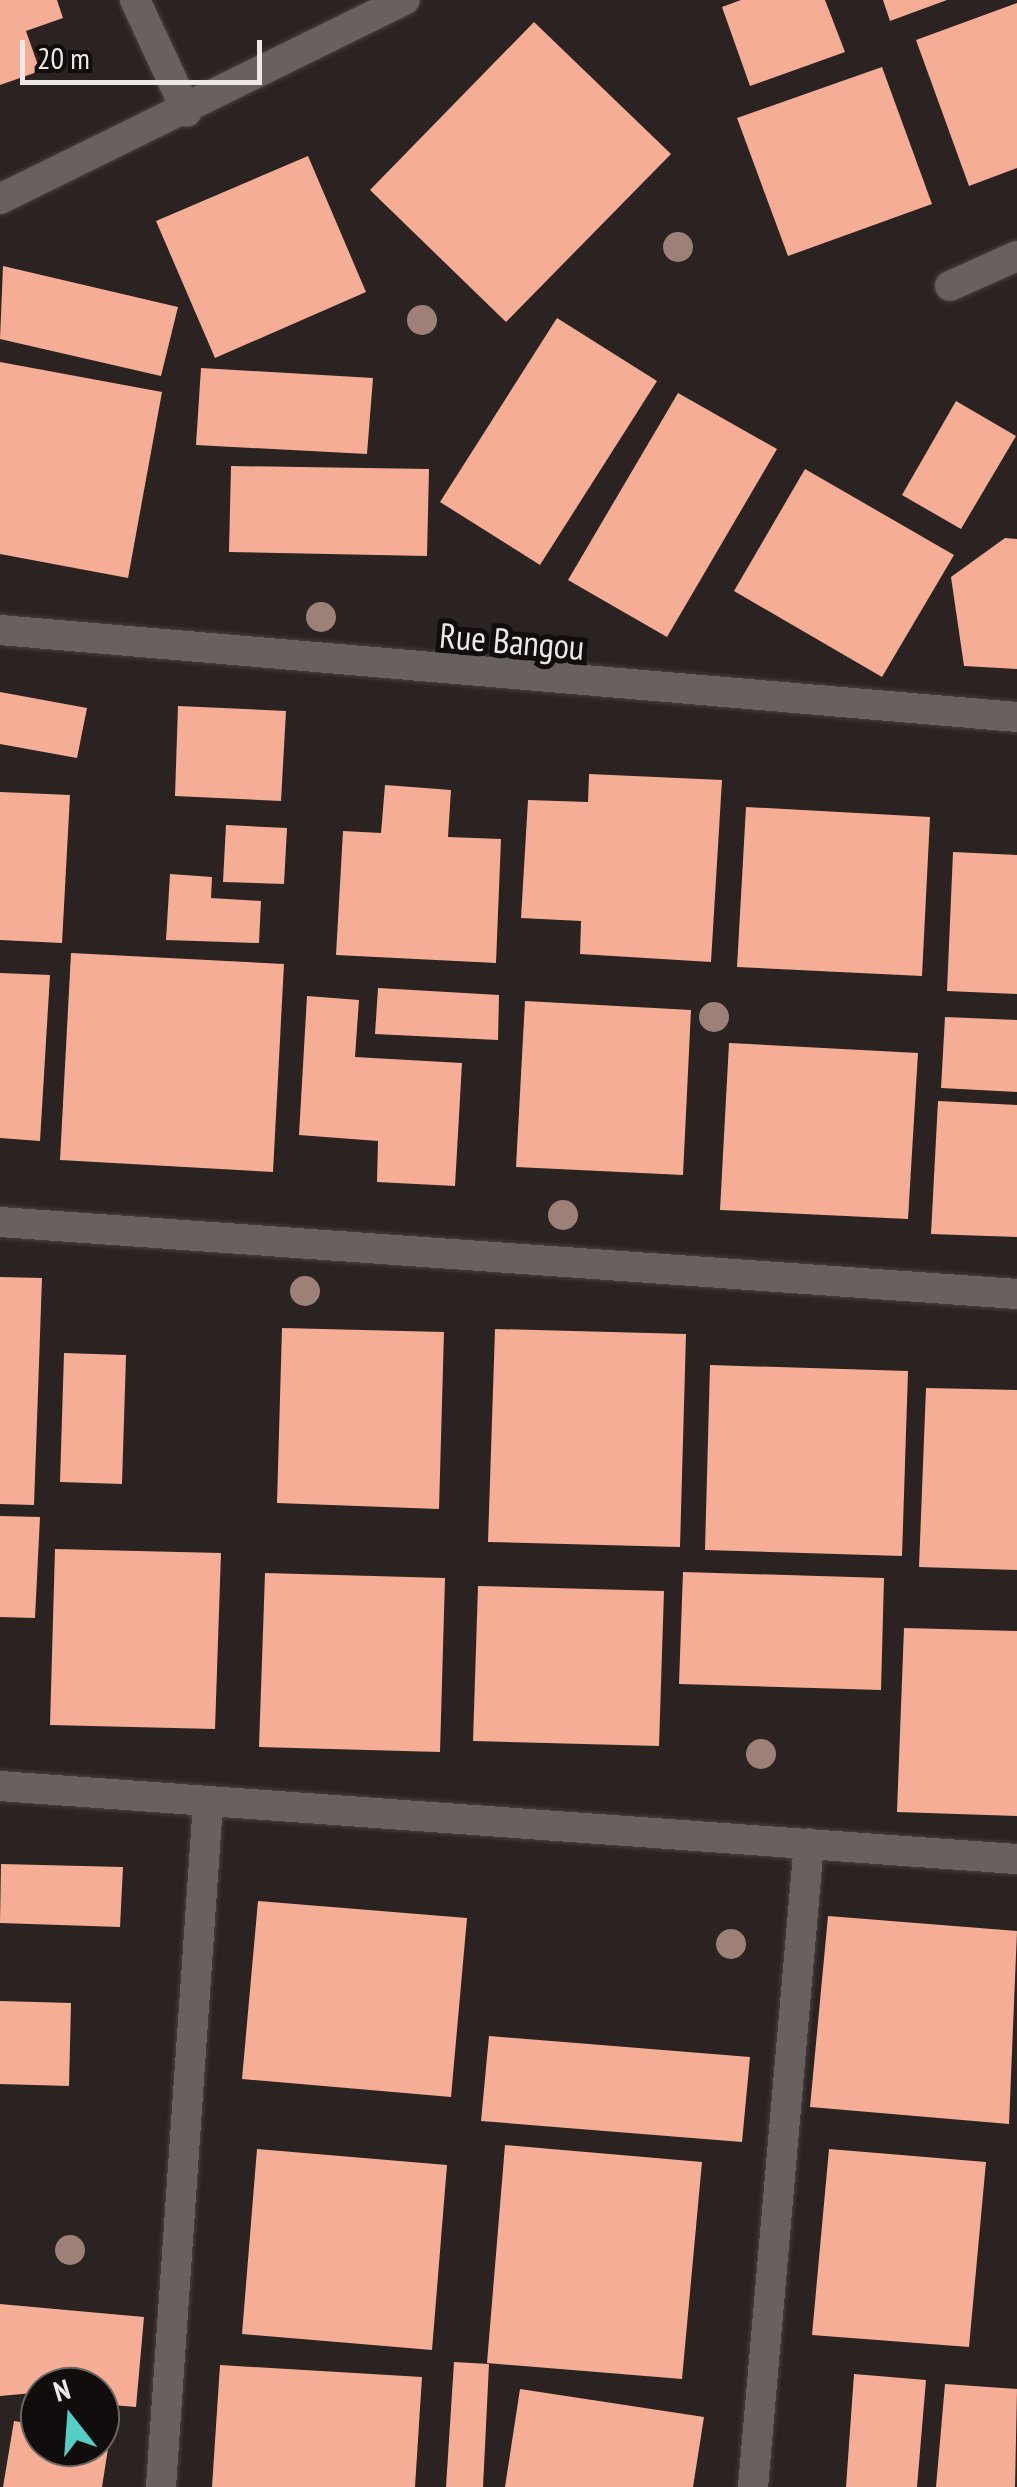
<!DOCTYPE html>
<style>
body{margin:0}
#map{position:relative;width:1017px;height:2487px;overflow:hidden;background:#2a2321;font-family:"PT Sans Narrow",sans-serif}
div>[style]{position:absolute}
.building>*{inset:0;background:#f5ad96}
.roads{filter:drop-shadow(0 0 2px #474240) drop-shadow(0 0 2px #474240)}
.minor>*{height:30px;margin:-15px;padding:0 15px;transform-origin:15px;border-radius:15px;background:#69615e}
.trees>*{width:30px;height:30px;margin:-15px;border-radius:50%;background:#9d8077}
span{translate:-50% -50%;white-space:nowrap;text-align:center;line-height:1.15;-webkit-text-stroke:10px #110d0c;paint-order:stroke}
.street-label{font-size:35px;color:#ede8e6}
.north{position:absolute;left:20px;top:2367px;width:100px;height:100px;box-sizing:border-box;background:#110d0c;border:2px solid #696563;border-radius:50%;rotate:343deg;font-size:28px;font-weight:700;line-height:40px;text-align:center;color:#ede8e6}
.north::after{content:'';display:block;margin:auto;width:35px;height:45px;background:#55cec5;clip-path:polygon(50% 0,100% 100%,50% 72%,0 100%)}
.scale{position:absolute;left:20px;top:40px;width:242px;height:45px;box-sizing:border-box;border:5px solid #ede8e6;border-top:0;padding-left:12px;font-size:30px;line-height:35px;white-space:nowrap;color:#ede8e6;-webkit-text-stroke:8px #110d0c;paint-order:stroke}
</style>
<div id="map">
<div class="building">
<i style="clip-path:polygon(0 0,57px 0,63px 18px,26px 31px,40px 71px,0 85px)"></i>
<i style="clip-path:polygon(741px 0,825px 0,845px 52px,750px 86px,722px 7px)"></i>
<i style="clip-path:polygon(883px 0,947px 0,890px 21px)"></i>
<i style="clip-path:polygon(1017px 3px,1017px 168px,969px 186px,916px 40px)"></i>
<i style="clip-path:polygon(534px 22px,671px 154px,506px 322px,370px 190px)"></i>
<i style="clip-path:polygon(882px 67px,932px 204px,788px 256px,737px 118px)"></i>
<i style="clip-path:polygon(308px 156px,366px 292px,215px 358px,156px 221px)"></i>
<i style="clip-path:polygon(3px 266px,178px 307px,161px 376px,0 339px)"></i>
<i style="clip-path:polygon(557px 318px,657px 381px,540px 565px,440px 502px)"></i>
<i style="clip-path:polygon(0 362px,162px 392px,128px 578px,0 554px)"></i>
<i style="clip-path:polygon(201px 368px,373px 378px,367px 454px,196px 445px)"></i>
<i style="clip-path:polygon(678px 393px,777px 449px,667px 637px,568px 580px)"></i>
<i style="clip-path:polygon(956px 401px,1016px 436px,961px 529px,902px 495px)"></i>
<i style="clip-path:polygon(231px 466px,429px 469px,427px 556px,229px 552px)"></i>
<i style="clip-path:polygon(805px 469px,954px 555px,882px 677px,734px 591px)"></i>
<i style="clip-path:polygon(1005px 538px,1017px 539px,1017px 669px,964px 666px,951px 577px)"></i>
<i style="clip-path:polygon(0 692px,87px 708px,77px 758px,0 744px)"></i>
<i style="clip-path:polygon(178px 706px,286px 711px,281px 801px,175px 796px)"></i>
<i style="clip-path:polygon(589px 774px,722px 780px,711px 962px,580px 954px,581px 921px,521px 918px,528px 800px,588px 802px)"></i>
<i style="clip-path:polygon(385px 785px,451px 790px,448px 837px,501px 839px,496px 963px,336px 955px,343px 831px,381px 833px)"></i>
<i style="clip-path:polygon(0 792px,70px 795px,62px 943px,0 940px)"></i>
<i style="clip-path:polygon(746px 807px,930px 817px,922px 976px,737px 967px)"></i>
<i style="clip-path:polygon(226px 825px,287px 828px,284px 884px,223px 882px)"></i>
<i style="clip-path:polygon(953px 852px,1017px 855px,1017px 994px,947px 991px)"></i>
<i style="clip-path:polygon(170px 874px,212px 877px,211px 898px,261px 901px,259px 943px,166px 940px)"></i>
<i style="clip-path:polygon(71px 953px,284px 964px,273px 1172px,60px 1160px)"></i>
<i style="clip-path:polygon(0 973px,50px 975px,40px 1141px,0 1138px)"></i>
<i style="clip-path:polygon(378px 988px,499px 995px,498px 1040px,375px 1034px)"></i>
<i style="clip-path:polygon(307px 996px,359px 1000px,355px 1057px,462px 1063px,455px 1186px,377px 1182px,378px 1141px,299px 1135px)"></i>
<i style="clip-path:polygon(525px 1001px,691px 1010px,683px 1175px,516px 1167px)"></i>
<i style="clip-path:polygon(945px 1017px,1017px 1020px,1017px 1092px,941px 1088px)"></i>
<i style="clip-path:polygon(729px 1043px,918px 1053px,908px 1219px,720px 1210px)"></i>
<i style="clip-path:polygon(938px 1101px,1017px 1105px,1017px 1237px,931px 1234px)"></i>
<i style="clip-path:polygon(0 1277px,42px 1278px,34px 1505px,0 1504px)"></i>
<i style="clip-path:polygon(282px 1328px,444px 1332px,439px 1509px,277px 1503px)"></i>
<i style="clip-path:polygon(495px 1329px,686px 1334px,680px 1547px,488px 1542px)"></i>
<i style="clip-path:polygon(64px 1353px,126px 1355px,122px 1484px,60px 1482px)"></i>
<i style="clip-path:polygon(710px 1365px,908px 1371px,902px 1556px,705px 1550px)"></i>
<i style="clip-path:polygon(926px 1388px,1017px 1390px,1017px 1570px,919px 1567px)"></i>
<i style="clip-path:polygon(0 1516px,40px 1517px,35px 1618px,0 1617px)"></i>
<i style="clip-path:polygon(55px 1549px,221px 1553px,215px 1729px,50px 1725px)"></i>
<i style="clip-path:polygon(683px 1572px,884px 1578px,881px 1690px,679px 1684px)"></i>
<i style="clip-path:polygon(265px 1573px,445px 1578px,440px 1752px,259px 1747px)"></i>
<i style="clip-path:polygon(478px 1586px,664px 1591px,659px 1746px,473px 1741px)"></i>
<i style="clip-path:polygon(904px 1628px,1017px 1631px,1017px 1816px,897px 1812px)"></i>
<i style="clip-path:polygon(1px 1864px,123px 1867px,120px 1927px,0 1923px)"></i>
<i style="clip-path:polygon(258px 1901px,467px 1918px,451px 2097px,242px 2079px)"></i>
<i style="clip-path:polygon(828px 1916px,1017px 1931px,1009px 2124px,810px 2107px)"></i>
<i style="clip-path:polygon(0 2001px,71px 2003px,69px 2086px,0 2084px)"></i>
<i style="clip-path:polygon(489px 2036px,750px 2057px,742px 2142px,481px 2121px)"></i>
<i style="clip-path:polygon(505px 2145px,702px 2162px,682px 2379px,487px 2363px)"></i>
<i style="clip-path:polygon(257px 2149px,447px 2165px,432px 2350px,242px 2334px)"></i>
<i style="clip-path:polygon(829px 2149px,986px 2162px,969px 2347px,812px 2335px)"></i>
<i style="clip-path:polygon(0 2304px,144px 2317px,136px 2407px,100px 2404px,100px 2387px,0 2396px)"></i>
<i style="clip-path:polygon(454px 2362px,489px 2364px,483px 2487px,446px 2487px)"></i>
<i style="clip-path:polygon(220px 2365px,422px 2377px,415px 2487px,212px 2487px)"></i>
<i style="clip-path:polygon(854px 2374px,926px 2380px,917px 2487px,846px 2487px)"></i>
<i style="clip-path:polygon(945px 2384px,1017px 2389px,1015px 2487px,936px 2487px)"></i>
<i style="clip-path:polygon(520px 2389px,704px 2417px,693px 2487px,505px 2487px)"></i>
<i style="clip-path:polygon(14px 2421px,40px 2425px,40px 2447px,100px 2447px,100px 2435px,110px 2436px,102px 2487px,3px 2487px)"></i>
</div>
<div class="roads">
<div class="minor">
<i style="left:135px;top:0;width:123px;rotate:65.1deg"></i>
<i style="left:0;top:199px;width:451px;rotate:-26.2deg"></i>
<i style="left:950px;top:286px;width:73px;rotate:-24.1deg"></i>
<i style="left:0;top:630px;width:1021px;rotate:4.89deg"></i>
<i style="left:0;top:1222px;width:1020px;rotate:4.05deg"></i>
<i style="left:0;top:1786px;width:1020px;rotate:4.11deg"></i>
<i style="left:161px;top:2487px;width:687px;rotate:-86.07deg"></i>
<i style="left:753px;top:2487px;width:646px;rotate:-85.03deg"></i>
</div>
</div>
<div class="trees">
<i style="left:678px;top:247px"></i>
<i style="left:422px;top:320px"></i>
<i style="left:321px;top:617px"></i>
<i style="left:714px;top:1017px"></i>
<i style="left:563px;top:1215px"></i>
<i style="left:305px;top:1291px"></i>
<i style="left:761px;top:1754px"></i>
<i style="left:731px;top:1944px"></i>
<i style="left:70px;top:2250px"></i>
</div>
<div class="street-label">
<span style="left:512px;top:641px;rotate:5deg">Rue Bangou</span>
</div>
<div class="north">N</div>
<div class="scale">20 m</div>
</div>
